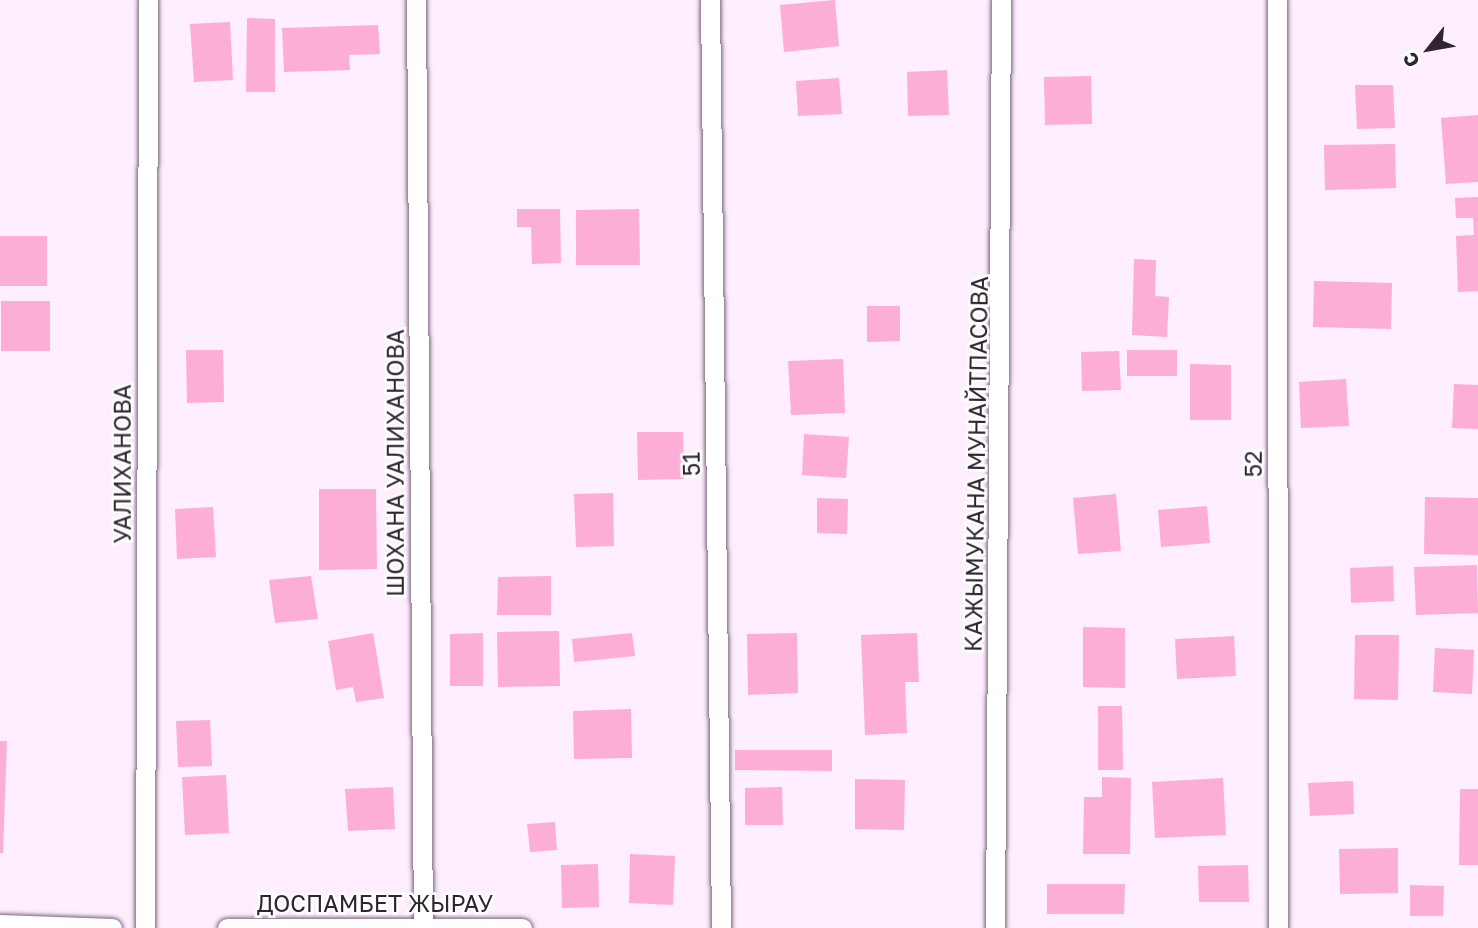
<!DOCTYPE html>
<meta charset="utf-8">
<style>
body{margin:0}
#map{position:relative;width:1478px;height:928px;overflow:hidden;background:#feeefe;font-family:"Golos Text",sans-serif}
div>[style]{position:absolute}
.building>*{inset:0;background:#fcaed7}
.roads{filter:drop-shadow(0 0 2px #7b657c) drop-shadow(0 0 2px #7b657c)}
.minor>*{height:19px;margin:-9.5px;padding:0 9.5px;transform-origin:9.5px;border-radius:9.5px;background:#fff}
span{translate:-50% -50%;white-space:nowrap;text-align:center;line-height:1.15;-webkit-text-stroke:5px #fff;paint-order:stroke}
.street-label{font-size:23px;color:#2e252f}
.north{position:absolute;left:1394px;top:14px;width:70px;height:70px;-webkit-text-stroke:5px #fff;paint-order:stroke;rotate:239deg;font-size:19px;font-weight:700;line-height:28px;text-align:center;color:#2e252f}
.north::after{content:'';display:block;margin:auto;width:24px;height:32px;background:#2e252f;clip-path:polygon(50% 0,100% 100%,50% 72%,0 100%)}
</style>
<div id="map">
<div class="building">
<i style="clip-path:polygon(835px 0,839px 46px,784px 52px,780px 5px)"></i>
<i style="clip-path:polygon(247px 18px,275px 19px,275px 92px,246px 92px)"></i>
<i style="clip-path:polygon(230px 22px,233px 80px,194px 82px,190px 24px)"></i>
<i style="clip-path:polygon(378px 25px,380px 54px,349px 55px,350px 70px,284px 72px,282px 28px)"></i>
<i style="clip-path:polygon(947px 70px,949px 115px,908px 116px,907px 72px)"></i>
<i style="clip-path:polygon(1091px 76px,1092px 124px,1045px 125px,1044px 77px)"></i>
<i style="clip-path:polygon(839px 78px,842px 114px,798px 116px,796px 81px)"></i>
<i style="clip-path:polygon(1355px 85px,1393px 85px,1395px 128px,1357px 129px)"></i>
<i style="clip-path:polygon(1478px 115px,1478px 182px,1446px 184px,1441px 118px)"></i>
<i style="clip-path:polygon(1395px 144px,1396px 188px,1325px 190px,1324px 145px)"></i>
<i style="clip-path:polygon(1478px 197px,1478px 291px,1458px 292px,1456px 236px,1474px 235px,1473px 218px,1456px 218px,1455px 198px)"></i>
<i style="clip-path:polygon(517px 209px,560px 209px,561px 263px,532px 264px,531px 227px,517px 227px)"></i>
<i style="clip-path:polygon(639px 209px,640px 265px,576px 265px,576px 210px)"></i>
<i style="clip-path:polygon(0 236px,47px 236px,47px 286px,0 286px)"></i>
<i style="clip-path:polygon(1134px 259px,1156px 260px,1155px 296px,1169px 297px,1167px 337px,1132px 335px)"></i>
<i style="clip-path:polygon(1314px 281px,1392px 283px,1391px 329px,1313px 327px)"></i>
<i style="clip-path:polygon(1px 301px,50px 301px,50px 351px,1px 351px)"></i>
<i style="clip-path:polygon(867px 306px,900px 306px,900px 341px,867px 342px)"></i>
<i style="clip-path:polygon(186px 350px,223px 350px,224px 402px,187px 403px)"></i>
<i style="clip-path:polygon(1127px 350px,1177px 350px,1177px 376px,1127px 376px)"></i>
<i style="clip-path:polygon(1119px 351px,1121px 390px,1082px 391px,1081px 352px)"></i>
<i style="clip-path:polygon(843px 359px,845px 413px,791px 415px,788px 361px)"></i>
<i style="clip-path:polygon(1190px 364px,1231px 365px,1231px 420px,1190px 420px)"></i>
<i style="clip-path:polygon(1346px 379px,1349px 426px,1301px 428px,1299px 382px)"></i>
<i style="clip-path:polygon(1454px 384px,1478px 385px,1478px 429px,1452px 428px)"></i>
<i style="clip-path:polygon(637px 432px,683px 432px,684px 479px,638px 480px)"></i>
<i style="clip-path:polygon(804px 434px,849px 437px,846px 478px,802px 475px)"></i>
<i style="clip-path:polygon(319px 489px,376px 489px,377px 569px,319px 570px)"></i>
<i style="clip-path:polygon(613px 493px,614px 546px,576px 547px,574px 494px)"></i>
<i style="clip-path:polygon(1116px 494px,1121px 551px,1078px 554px,1073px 498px)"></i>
<i style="clip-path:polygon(1425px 497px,1478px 498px,1478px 555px,1424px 554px)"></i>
<i style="clip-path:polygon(817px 498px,848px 499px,847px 534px,817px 533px)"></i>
<i style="clip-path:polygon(1207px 506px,1210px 543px,1161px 547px,1158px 510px)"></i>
<i style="clip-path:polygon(213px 507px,216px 557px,177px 559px,175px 509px)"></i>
<i style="clip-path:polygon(1477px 565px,1478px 613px,1416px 615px,1414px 567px)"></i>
<i style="clip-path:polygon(1393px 566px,1394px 601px,1351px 603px,1350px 568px)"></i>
<i style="clip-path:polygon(311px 576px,318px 619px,275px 623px,269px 580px)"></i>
<i style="clip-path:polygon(551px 576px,551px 615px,497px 615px,498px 577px)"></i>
<i style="clip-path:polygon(1083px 627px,1125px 628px,1125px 688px,1083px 687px)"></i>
<i style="clip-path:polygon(559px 631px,560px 686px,498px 687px,497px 632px)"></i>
<i style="clip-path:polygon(373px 633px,384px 698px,356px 702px,353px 687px,336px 690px,328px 641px)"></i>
<i style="clip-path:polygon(483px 633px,483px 686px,450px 686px,450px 634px)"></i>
<i style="clip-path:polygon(632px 633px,635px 656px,574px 662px,572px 639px)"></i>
<i style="clip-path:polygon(797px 633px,798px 693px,748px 695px,747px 634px)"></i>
<i style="clip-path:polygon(917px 633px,919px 682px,905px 682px,907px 733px,865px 735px,861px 635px)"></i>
<i style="clip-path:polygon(1355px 635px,1399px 635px,1398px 700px,1354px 699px)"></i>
<i style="clip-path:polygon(1234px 636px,1236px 676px,1177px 679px,1175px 639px)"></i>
<i style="clip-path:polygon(1435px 648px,1474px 650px,1472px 694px,1433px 692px)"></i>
<i style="clip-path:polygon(1098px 706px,1122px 706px,1123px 770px,1098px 770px)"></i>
<i style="clip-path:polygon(631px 709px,632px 758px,574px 759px,573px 711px)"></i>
<i style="clip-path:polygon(210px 720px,212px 766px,178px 767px,176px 721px)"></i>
<i style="clip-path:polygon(0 741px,7px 741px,3px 853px,0 853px)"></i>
<i style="clip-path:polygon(735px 750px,832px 750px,832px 771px,735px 770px)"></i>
<i style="clip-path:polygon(226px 775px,229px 833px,185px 835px,182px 777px)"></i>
<i style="clip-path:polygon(1102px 777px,1131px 778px,1130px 854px,1083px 854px,1084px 797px,1102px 797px)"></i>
<i style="clip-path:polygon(1223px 778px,1226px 835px,1155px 838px,1152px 782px)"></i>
<i style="clip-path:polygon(855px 779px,905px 780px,904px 830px,855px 829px)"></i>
<i style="clip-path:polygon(1353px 781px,1354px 814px,1310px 816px,1308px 783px)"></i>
<i style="clip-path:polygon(393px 787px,395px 829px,348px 831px,345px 789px)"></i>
<i style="clip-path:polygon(782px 787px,783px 825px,745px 825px,745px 788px)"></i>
<i style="clip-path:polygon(1460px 789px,1478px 789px,1478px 865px,1459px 865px)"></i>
<i style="clip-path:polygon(555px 822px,557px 850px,530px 852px,527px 824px)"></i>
<i style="clip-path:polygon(1398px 848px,1398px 893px,1340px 894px,1339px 849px)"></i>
<i style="clip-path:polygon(630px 854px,675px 856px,673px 905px,629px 903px)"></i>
<i style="clip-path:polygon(598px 864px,599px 907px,562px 908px,561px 865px)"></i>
<i style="clip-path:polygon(1248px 865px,1249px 902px,1199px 902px,1198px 866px)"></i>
<i style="clip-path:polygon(1047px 884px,1125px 884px,1124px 914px,1047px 914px)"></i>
<i style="clip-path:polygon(1410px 885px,1444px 886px,1443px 916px,1410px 916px)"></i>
</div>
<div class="roads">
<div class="minor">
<i style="left:416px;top:0;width:925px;rotate:89.57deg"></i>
<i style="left:710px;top:0;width:928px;rotate:89.32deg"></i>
<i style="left:1277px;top:0;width:928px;rotate:89.94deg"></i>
<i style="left:0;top:924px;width:112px;rotate:2deg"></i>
<i style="left:145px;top:928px;width:928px;rotate:-89.81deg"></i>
<i style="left:227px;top:928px;width:295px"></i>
<i style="left:995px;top:928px;width:928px;rotate:-89.63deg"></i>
</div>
</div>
<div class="street-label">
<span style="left:395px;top:463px;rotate:-90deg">ШОХАНА УАЛИХАНОВА</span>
<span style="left:122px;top:464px;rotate:-90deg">УАЛИХАНОВА</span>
<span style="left:691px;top:464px;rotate:-91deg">51</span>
<span style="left:976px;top:464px;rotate:-89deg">КАЖЫМУКАНА МУНАЙТПАСОВА</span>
<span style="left:1253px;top:464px;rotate:-90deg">52</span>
<span style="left:375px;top:903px">ДОСПАМБЕТ ЖЫРАУ</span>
</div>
<div class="north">С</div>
</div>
